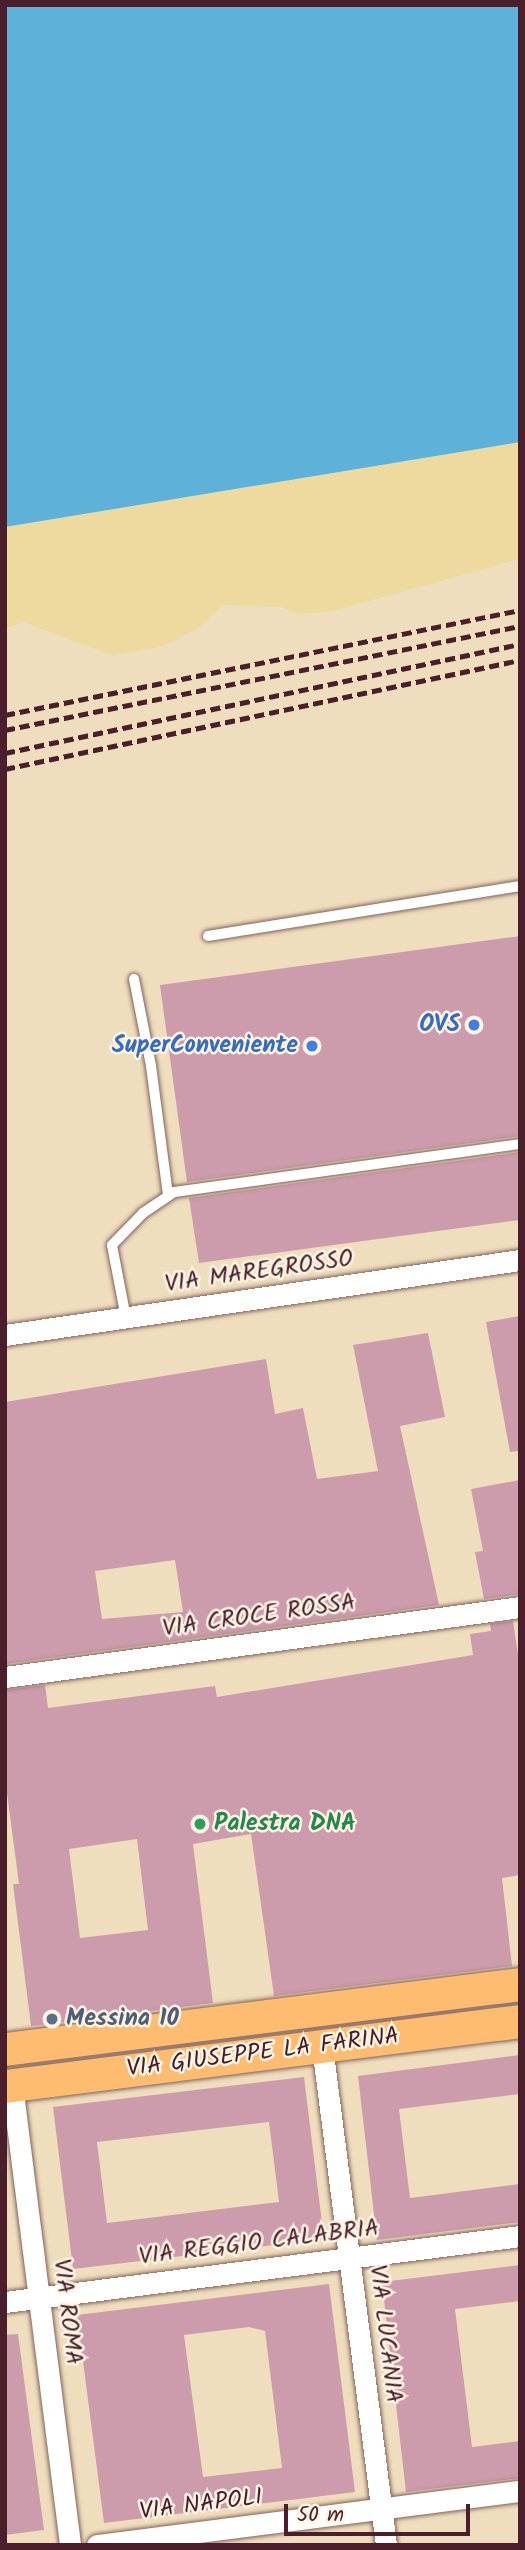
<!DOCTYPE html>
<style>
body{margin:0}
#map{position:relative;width:525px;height:2550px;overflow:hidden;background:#efdebd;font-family:Kalam,sans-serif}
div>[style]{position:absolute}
.sand>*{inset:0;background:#eeda9e}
.water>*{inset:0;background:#5eb2da}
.building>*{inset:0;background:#cd9cac}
.roads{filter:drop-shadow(0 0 2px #84625e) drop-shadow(0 0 2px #84625e)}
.lane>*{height:10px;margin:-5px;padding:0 5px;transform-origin:5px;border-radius:5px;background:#fff}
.street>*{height:21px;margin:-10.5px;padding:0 10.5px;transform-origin:10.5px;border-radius:10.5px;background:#fff}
.primary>*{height:33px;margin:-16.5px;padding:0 16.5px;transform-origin:16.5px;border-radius:16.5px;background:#febc70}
.rail>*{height:5px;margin-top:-2.5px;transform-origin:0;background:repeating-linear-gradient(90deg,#4a1f2b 0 10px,transparent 0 15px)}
.dots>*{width:19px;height:19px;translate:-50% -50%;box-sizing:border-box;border:4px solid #fcf5e5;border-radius:50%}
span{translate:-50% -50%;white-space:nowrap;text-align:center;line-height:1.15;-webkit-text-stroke:5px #fcf5e5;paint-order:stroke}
.shop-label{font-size:24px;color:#366cbe;font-weight:700}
.right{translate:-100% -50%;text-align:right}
.street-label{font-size:24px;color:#4a1f2b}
.leisure-label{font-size:24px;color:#27864d;font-weight:700}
.left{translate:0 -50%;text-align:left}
.service-label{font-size:24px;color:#4e5e75;font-weight:700}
.frame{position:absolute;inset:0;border:7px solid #4a1f2b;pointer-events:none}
.scale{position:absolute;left:284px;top:2504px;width:186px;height:32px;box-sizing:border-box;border:4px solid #4a1f2b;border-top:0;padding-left:9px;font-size:21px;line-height:24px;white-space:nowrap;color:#4a1f2b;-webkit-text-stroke:5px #fcf5e5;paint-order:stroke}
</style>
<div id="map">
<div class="sand">
<i style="clip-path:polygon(520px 442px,520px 559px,333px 611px,299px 614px,281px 607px,223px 605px,200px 627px,163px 646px,112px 655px,23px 622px,5px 629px,5px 527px)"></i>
</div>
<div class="water">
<i style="clip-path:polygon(5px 5px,520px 5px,520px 442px,5px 527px)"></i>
</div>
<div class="building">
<i style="clip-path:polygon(520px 936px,520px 1136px,187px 1182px,160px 985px)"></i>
<i style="clip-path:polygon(520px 1152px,520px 1220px,199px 1263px,189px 1198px)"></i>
<i style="clip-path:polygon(520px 1316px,520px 1451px,510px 1452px,486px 1322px)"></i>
<i style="clip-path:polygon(evenodd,428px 1333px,445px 1417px,400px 1426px,439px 1605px,5px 1664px,5px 1402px,266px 1359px,275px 1414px,303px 1408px,317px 1479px,378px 1471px,353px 1345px,428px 1333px,175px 1560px,183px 1612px,102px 1619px,95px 1571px,175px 1560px)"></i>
<i style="clip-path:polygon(520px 1480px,520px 1594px,484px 1599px,475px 1552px,483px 1551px,471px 1489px)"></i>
<i style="clip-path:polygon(evenodd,513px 1621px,520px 1668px,520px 1875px,502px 1878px,512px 1966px,274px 1996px,251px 1834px,193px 1844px,213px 2003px,31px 2026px,13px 1884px,19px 1884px,5px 1778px,5px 1690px,45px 1685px,48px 1708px,215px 1686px,217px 1697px,473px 1655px,470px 1634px,491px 1631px,490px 1624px,513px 1621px,137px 1839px,148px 1930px,80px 1938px,69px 1849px,137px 1839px)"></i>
<i style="clip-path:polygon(520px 2055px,520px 2094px,399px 2109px,410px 2198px,520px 2184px,520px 2222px,377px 2240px,358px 2076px)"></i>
<i style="clip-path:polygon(evenodd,304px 2077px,324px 2239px,73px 2269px,53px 2107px,304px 2077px,269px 2122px,279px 2202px,107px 2223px,97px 2142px,269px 2122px)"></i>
<i style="clip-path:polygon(520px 2265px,520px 2301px,455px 2309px,472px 2447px,520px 2441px,520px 2478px,406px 2492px,382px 2282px)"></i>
<i style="clip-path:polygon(evenodd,329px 2284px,355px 2492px,104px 2523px,77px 2315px,329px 2284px,249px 2327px,265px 2331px,282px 2468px,203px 2477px,184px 2335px,249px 2327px)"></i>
<i style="clip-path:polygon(18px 2334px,44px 2530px,5px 2535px,5px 2335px)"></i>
</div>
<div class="roads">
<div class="lane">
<i style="left:208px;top:936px;width:316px;rotate:-9.1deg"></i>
<i style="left:134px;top:979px;width:89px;rotate:78.9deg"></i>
<i style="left:151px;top:1066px;width:131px;rotate:82.5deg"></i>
<i style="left:126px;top:1318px;width:74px;rotate:-100.9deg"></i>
<i style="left:112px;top:1245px;width:45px;rotate:-45.9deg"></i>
<i style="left:143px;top:1213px;width:37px;rotate:-34deg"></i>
<i style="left:174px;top:1192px;width:349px;rotate:-7.9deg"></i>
</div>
<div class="street">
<i style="left:5px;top:1335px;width:520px;rotate:-8.29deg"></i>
<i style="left:5px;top:1677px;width:520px;rotate:-7.74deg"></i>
<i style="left:322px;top:2046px;width:503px;rotate:82.69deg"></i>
<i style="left:12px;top:2085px;width:464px;rotate:82.8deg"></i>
<i style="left:5px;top:2302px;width:519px;rotate:-7.3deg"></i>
<i style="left:97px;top:2545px;width:426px;rotate:-7.3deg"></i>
</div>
<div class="primary">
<i style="left:5px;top:2049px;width:519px;rotate:-7.19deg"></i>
<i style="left:5px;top:2086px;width:519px;rotate:-7.19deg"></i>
</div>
</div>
<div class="rail">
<i style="left:5px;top:715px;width:526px;rotate:-11.52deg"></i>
<i style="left:5px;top:730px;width:525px;rotate:-11.42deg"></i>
<i style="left:5px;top:753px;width:526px;rotate:-11.95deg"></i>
<i style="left:5px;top:769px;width:526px;rotate:-11.95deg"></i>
</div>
<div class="dots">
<i style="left:474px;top:1025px;background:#3f7fe0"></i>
<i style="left:312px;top:1046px;background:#3f7fe0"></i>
<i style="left:200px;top:1824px;background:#2e9e5b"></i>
<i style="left:52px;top:2019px;background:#5c6f8a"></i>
</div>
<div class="shop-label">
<span class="right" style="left:460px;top:1025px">OVS</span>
<span class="right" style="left:298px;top:1046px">SuperConveniente</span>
</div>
<div class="street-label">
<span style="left:259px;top:1272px;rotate:-8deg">VIA MAREGROSSO</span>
<span style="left:259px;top:1616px;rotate:-8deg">VIA CROCE ROSSA</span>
<span style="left:263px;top:2053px;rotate:-7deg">VIA GIUSEPPE LA FARINA</span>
<span style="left:259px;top:2243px;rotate:-7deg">VIA REGGIO CALABRIA</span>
<span style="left:67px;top:2312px;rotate:83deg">VIA ROMA</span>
<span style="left:385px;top:2334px;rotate:83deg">VIA LUCANIA</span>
<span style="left:201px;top:2505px;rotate:-7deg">VIA NAPOLI</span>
</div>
<div class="leisure-label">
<span class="left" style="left:214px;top:1824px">Palestra DNA</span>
</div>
<div class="service-label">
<span class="left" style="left:66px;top:2019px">Messina 10</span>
</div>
<div class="frame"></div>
<div class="scale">50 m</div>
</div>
